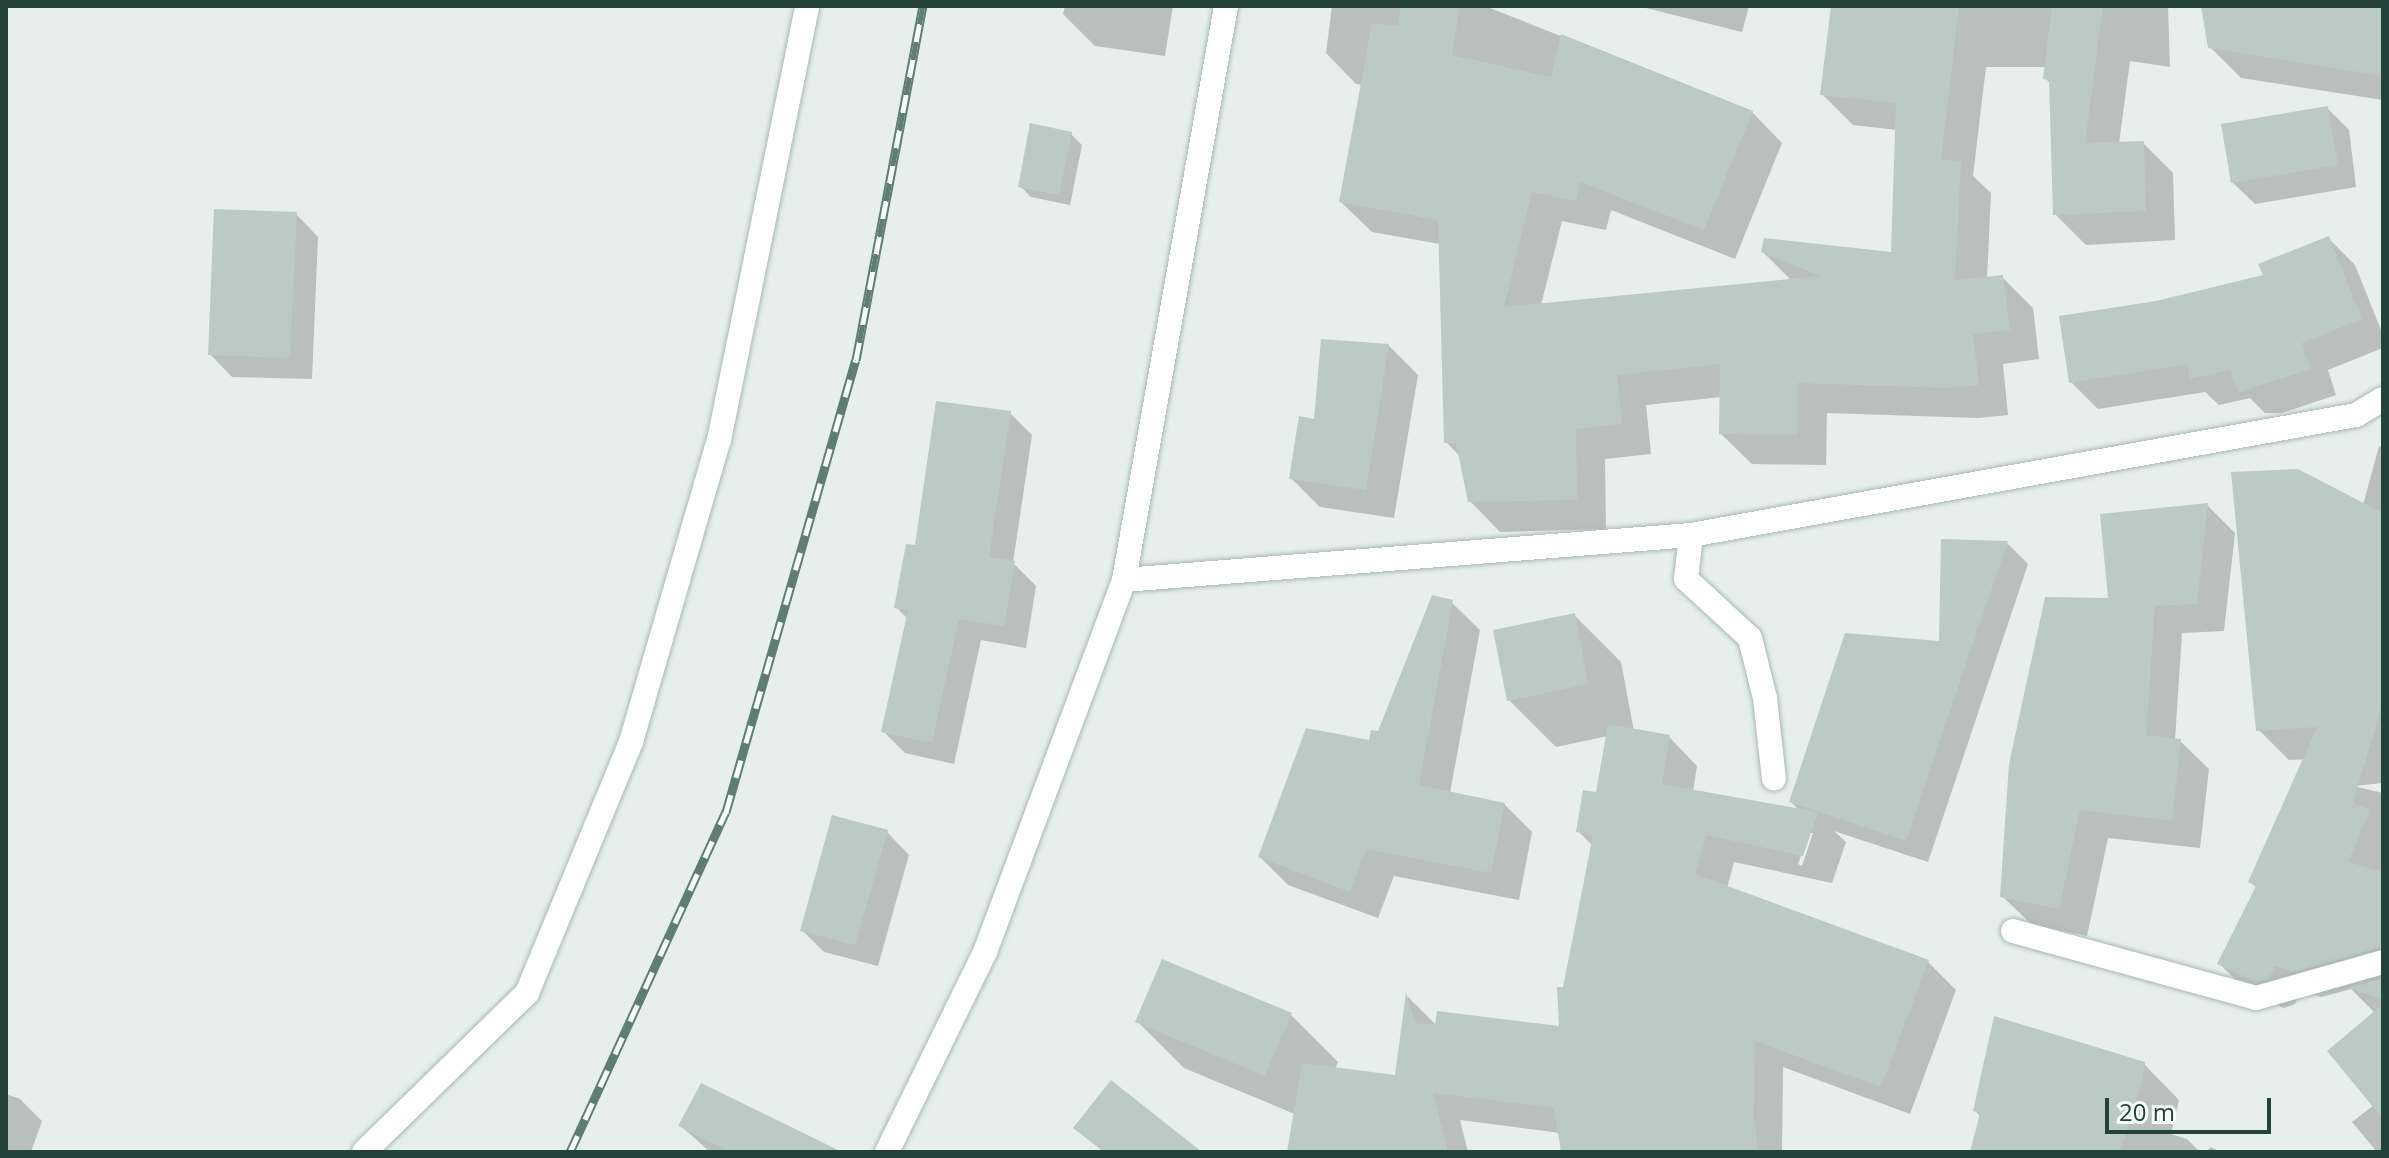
<!DOCTYPE html>
<style>
body{margin:0}
#map{position:relative;width:2389px;height:1158px;overflow:hidden;background:#e6efeb;font-family:"Open Sans",sans-serif}
div>[style]{position:absolute}
.shadow>*{inset:0;background:#0003}
.building>*{inset:0;background:#bbcac4}
.roads{filter:drop-shadow(0 0 2px #a8b8b2) drop-shadow(0 0 2px #a8b8b2)}
.minor>*{height:24px;margin:-12px;padding:0 12px;transform-origin:12px;border-radius:12px;background:#fff}
.tertiary>*{height:24px;margin:-12px;padding:0 12px;transform-origin:12px;border-radius:12px;background:#fff}
.rail>*{height:9px;margin-top:-4.5px;transform-origin:0;background:repeating-linear-gradient(90deg,#f7fbf9 0 18px,#5f7d75 0 36px);box-sizing:border-box;border-block:2px solid #5f7d75}
span{translate:-50% -50%;white-space:nowrap;text-align:center;line-height:1.15;-webkit-text-stroke:8px #f7fbf9;paint-order:stroke}
.frame{position:absolute;inset:0;border:8px solid #24423a;pointer-events:none}
.scale{position:absolute;left:2105px;top:1098px;width:166px;height:36px;box-sizing:border-box;border:4px solid #24423a;border-top:0;padding-left:10px;font-size:24px;line-height:28px;white-space:nowrap;color:#24423a;-webkit-text-stroke:6px #f7fbf9;paint-order:stroke}
</style>
<div id="map">
<div class="shadow">
<i style="clip-path:polygon(1065px 6px,1173px 6px,1165px 56px,1095px 46px,1063px 14px)"></i>
<i style="clip-path:polygon(1332px 6px,1485px 6px,1752px 112px,1782px 143px,1735px 259px,1611px 210px,1606px 230px,1562px 221px,1541px 305px,1792px 281px,1763px 252px,1893px 254px,1897px 130px,1853px 125px,1822px 94px,1833px 6px,2168px 6px,2170px 67px,2130px 61px,2119px 144px,2143px 143px,2173px 173px,2175px 240px,2086px 245px,2055px 214px,2051px 84px,2045px 78px,2046px 67px,1986px 67px,1973px 176px,1991px 193px,1987px 279px,2002px 277px,2033px 308px,2039px 359px,2003px 364px,2008px 415px,1978px 418px,1827px 413px,1826px 465px,1752px 464px,1721px 434px,1721px 397px,1646px 405px,1651px 454px,1605px 459px,1606px 529px,1500px 532px,1470px 501px,1461px 457px,1446px 442px,1440px 244px,1372px 232px,1341px 202px,1363px 85px,1356px 84px,1326px 53px)"></i>
<i style="clip-path:polygon(1638px 6px,1749px 6px,1742px 32px)"></i>
<i style="clip-path:polygon(2203px 6px,2383px 6px,2383px 100px,2241px 78px,2210px 47px)"></i>
<i style="clip-path:polygon(2327px 108px,2349px 130px,2356px 187px,2255px 204px,2232px 182px)"></i>
<i style="clip-path:polygon(1071px 134px,1082px 145px,1070px 205px,1031px 197px,1020px 186px)"></i>
<i style="clip-path:polygon(296px 214px,318px 237px,312px 379px,232px 377px,210px 354px)"></i>
<i style="clip-path:polygon(2328px 238px,2355px 265px,2383px 335px,2383px 348px,2328px 370px,2336px 395px,2282px 413px,2265px 413px,2250px 398px,2219px 405px,2205px 392px,2098px 409px,2071px 382px,2157px 302px,2265px 277px)"></i>
<i style="clip-path:polygon(1389px 346px,1418px 375px,1394px 518px,1320px 507px,1291px 478px,1316px 421px)"></i>
<i style="clip-path:polygon(1010px 413px,1032px 435px,1013px 563px,1036px 586px,1026px 648px,981px 640px,954px 764px,905px 753px,883px 731px,908px 619px,896px 607px,916px 548px)"></i>
<i style="clip-path:polygon(2379px 446px,2383px 447px,2383px 783px,2353px 786px,2383px 793px,2383px 1152px,2377px 1152px,2352px 1122px,2374px 1105px,2375px 1013px,2351px 989px,2321px 997px,2301px 991px,2295px 1004px,2284px 1008px,2245px 990px,2219px 963px,2257px 888px,2250px 882px,2311px 759px,2289px 760px,2258px 729px,2363px 505px)"></i>
<i style="clip-path:polygon(2207px 505px,2235px 533px,2224px 631px,2182px 633px,2175px 740px,2180px 741px,2209px 769px,2200px 848px,2108px 838px,2087px 936px,2031px 924px,2002px 896px,2111px 600px)"></i>
<i style="clip-path:polygon(evenodd,2007px 543px,2028px 564px,1928px 862px,1834px 831px,1846px 842px,1832px 883px,1734px 862px,1727px 888px,1928px 962px,1956px 990px,1910px 1114px,1783px 1067px,1782px 1152px,1563px 1152px,1560px 1133px,1460px 1120px,1468px 1152px,1289px 1152px,1297px 1115px,1184px 1068px,1137px 1021px,1291px 1015px,1338px 1062px,1335px 1069px,1396px 1077px,1408px 997px,1437px 1026px,1561px 1028px,1565px 989px,1593px 846px,1578px 831px,1597px 794px,1608px 736px,1556px 747px,1509px 700px,1574px 615px,1621px 662px,1634px 731px,1669px 737px,1697px 766px,1693px 792px,1800px 811px,1791px 802px,1941px 643px,2007px 543px,1809px 833px,1813px 833px,1802px 866px,1798px 864px,1809px 833px)"></i>
<i style="clip-path:polygon(1451px 602px,1480px 630px,1450px 793px,1504px 804px,1532px 832px,1519px 900px,1394px 876px,1378px 918px,1288px 885px,1260px 857px,1379px 733px)"></i>
<i style="clip-path:polygon(887px 832px,909px 855px,878px 966px,824px 952px,802px 930px)"></i>
<i style="clip-path:polygon(2144px 1064px,2179px 1100px,2171px 1134px,2187px 1139px,2200px 1152px,1972px 1152px,1981px 1117px,1975px 1111px)"></i>
<i style="clip-path:polygon(6px 1094px,20px 1099px,42px 1121px,31px 1152px,6px 1152px)"></i>
<i style="clip-path:polygon(681px 1126px,817px 1152px,710px 1152px)"></i>
<i style="clip-path:polygon(2211px 1147px,2220px 1152px,2206px 1152px)"></i>
</div>
<div class="building">
<i style="clip-path:polygon(1401px 6px,1460px 6px,1452px 55px,1551px 77px,1561px 34px,1753px 111px,1704px 230px,1580px 182px,1576px 201px,1532px 192px,1504px 307px,1821px 276px,1761px 252px,1764px 238px,1891px 252px,1896px 103px,1820px 95px,1831px 6px,1959px 6px,1941px 160px,1961px 161px,1955px 280px,2003px 275px,2010px 330px,1973px 334px,1979px 385px,1947px 388px,1797px 383px,1797px 435px,1719px 434px,1720px 364px,1617px 375px,1622px 424px,1576px 429px,1577px 500px,1468px 502px,1456px 443px,1444px 443px,1438px 220px,1339px 202px,1372px 23px,1398px 26px)"></i>
<i style="clip-path:polygon(2052px 6px,2103px 6px,2085px 143px,2144px 141px,2146px 211px,2053px 215px,2049px 80px,2043px 79px)"></i>
<i style="clip-path:polygon(2201px 6px,2383px 6px,2383px 76px,2208px 48px)"></i>
<i style="clip-path:polygon(2328px 106px,2338px 165px,2231px 183px,2221px 124px)"></i>
<i style="clip-path:polygon(1030px 123px,1072px 132px,1059px 195px,1018px 187px)"></i>
<i style="clip-path:polygon(214px 209px,297px 212px,290px 358px,208px 355px)"></i>
<i style="clip-path:polygon(2329px 236px,2362px 319px,2302px 343px,2311px 369px,2238px 392px,2230px 370px,2190px 379px,2187px 364px,2069px 383px,2059px 316px,2156px 301px,2263px 275px,2258px 264px)"></i>
<i style="clip-path:polygon(1321px 339px,1389px 344px,1366px 490px,1289px 479px,1299px 416px,1314px 419px)"></i>
<i style="clip-path:polygon(936px 401px,1011px 411px,989px 557px,1015px 561px,1004px 626px,959px 619px,932px 743px,881px 732px,908px 610px,894px 608px,906px 544px,915px 545px)"></i>
<i style="clip-path:polygon(2298px 469px,2383px 513px,2383px 702px,2353px 803px,2370px 810px,2348px 862px,2383px 872px,2383px 947px,2293px 972px,2275px 966px,2269px 979px,2256px 982px,2217px 964px,2256px 886px,2248px 882px,2317px 727px,2256px 731px,2231px 472px)"></i>
<i style="clip-path:polygon(2208px 503px,2197px 604px,2155px 606px,2146px 735px,2181px 739px,2172px 821px,2080px 810px,2059px 909px,2000px 897px,2009px 764px,2045px 597px,2108px 598px,2100px 514px)"></i>
<i style="clip-path:polygon(1941px 539px,2008px 541px,1906px 841px,1789px 802px,1845px 633px,1939px 641px)"></i>
<i style="clip-path:polygon(1432px 595px,1453px 600px,1419px 785px,1505px 803px,1491px 873px,1366px 849px,1350px 892px,1258px 857px,1306px 728px,1369px 740px,1371px 730px,1378px 731px)"></i>
<i style="clip-path:polygon(1575px 613px,1588px 684px,1507px 701px,1493px 630px)"></i>
<i style="clip-path:polygon(1608px 724px,1670px 735px,1662px 784px,1818px 812px,1803px 856px,1706px 835px,1695px 874px,1929px 960px,1881px 1087px,1755px 1041px,1754px 1116px,1758px 1152px,1561px 1152px,1554px 1108px,1433px 1093px,1448px 1152px,1287px 1152px,1302px 1063px,1395px 1075px,1406px 992px,1415px 1023px,1435px 1025px,1437px 1011px,1559px 1026px,1557px 987px,1563px 987px,1593px 835px,1576px 832px,1583px 790px,1596px 792px)"></i>
<i style="clip-path:polygon(832px 815px,888px 830px,855px 945px,800px 931px)"></i>
<i style="clip-path:polygon(1162px 959px,1292px 1013px,1265px 1076px,1135px 1022px)"></i>
<i style="clip-path:polygon(2383px 978px,2383px 999px,2347px 988px)"></i>
<i style="clip-path:polygon(2383px 1004px,2383px 1119px,2327px 1051px)"></i>
<i style="clip-path:polygon(1994px 1016px,2145px 1062px,2142px 1082px,2120px 1152px,1970px 1152px,1980px 1113px,1973px 1111px)"></i>
<i style="clip-path:polygon(1111px 1080px,1202px 1152px,1104px 1152px,1073px 1128px)"></i>
<i style="clip-path:polygon(701px 1083px,842px 1152px,730px 1152px,678px 1126px)"></i>
</div>
<div class="roads">
<div class="minor">
<i style="left:1691px;top:535px;width:44px;rotate:96.5deg"></i>
<i style="left:1686px;top:579px;width:87px;rotate:42.7deg"></i>
<i style="left:1750px;top:638px;width:62px;rotate:76deg"></i>
<i style="left:1765px;top:698px;width:81px;rotate:83.7deg"></i>
<i style="left:1124px;top:580px;width:569px;rotate:-4.54deg"></i>
<i style="left:1691px;top:535px;width:676px;rotate:-10.23deg"></i>
<i style="left:2356px;top:415px;width:31px;rotate:-31deg"></i>
<i style="left:2013px;top:931px;width:252px;rotate:15.4deg"></i>
<i style="left:2256px;top:998px;width:132px;rotate:-15.8deg"></i>
<i style="left:364px;top:1152px;width:228px;rotate:-44.3deg"></i>
<i style="left:527px;top:993px;width:272px;rotate:-67.5deg"></i>
<i style="left:631px;top:742px;width:315px;rotate:-73.8deg"></i>
<i style="left:719px;top:440px;width:443px;rotate:-78.5deg"></i>
</div>
<div class="tertiary">
<i style="left:887px;top:1152px;width:223px;rotate:-63.9deg"></i>
<i style="left:985px;top:952px;width:397px;rotate:-69.5deg"></i>
<i style="left:1124px;top:580px;width:583px;rotate:-79.92deg"></i>
</div>
</div>
<div class="rail">
<i style="left:570px;top:1152px;width:374px;rotate:-65.4deg"></i>
<i style="left:726px;top:812px;width:470px;rotate:-74deg"></i>
<i style="left:856px;top:360px;width:360px;rotate:-79.3deg"></i>
</div>
<div class="frame"></div>
<div class="scale">20 m</div>
</div>
